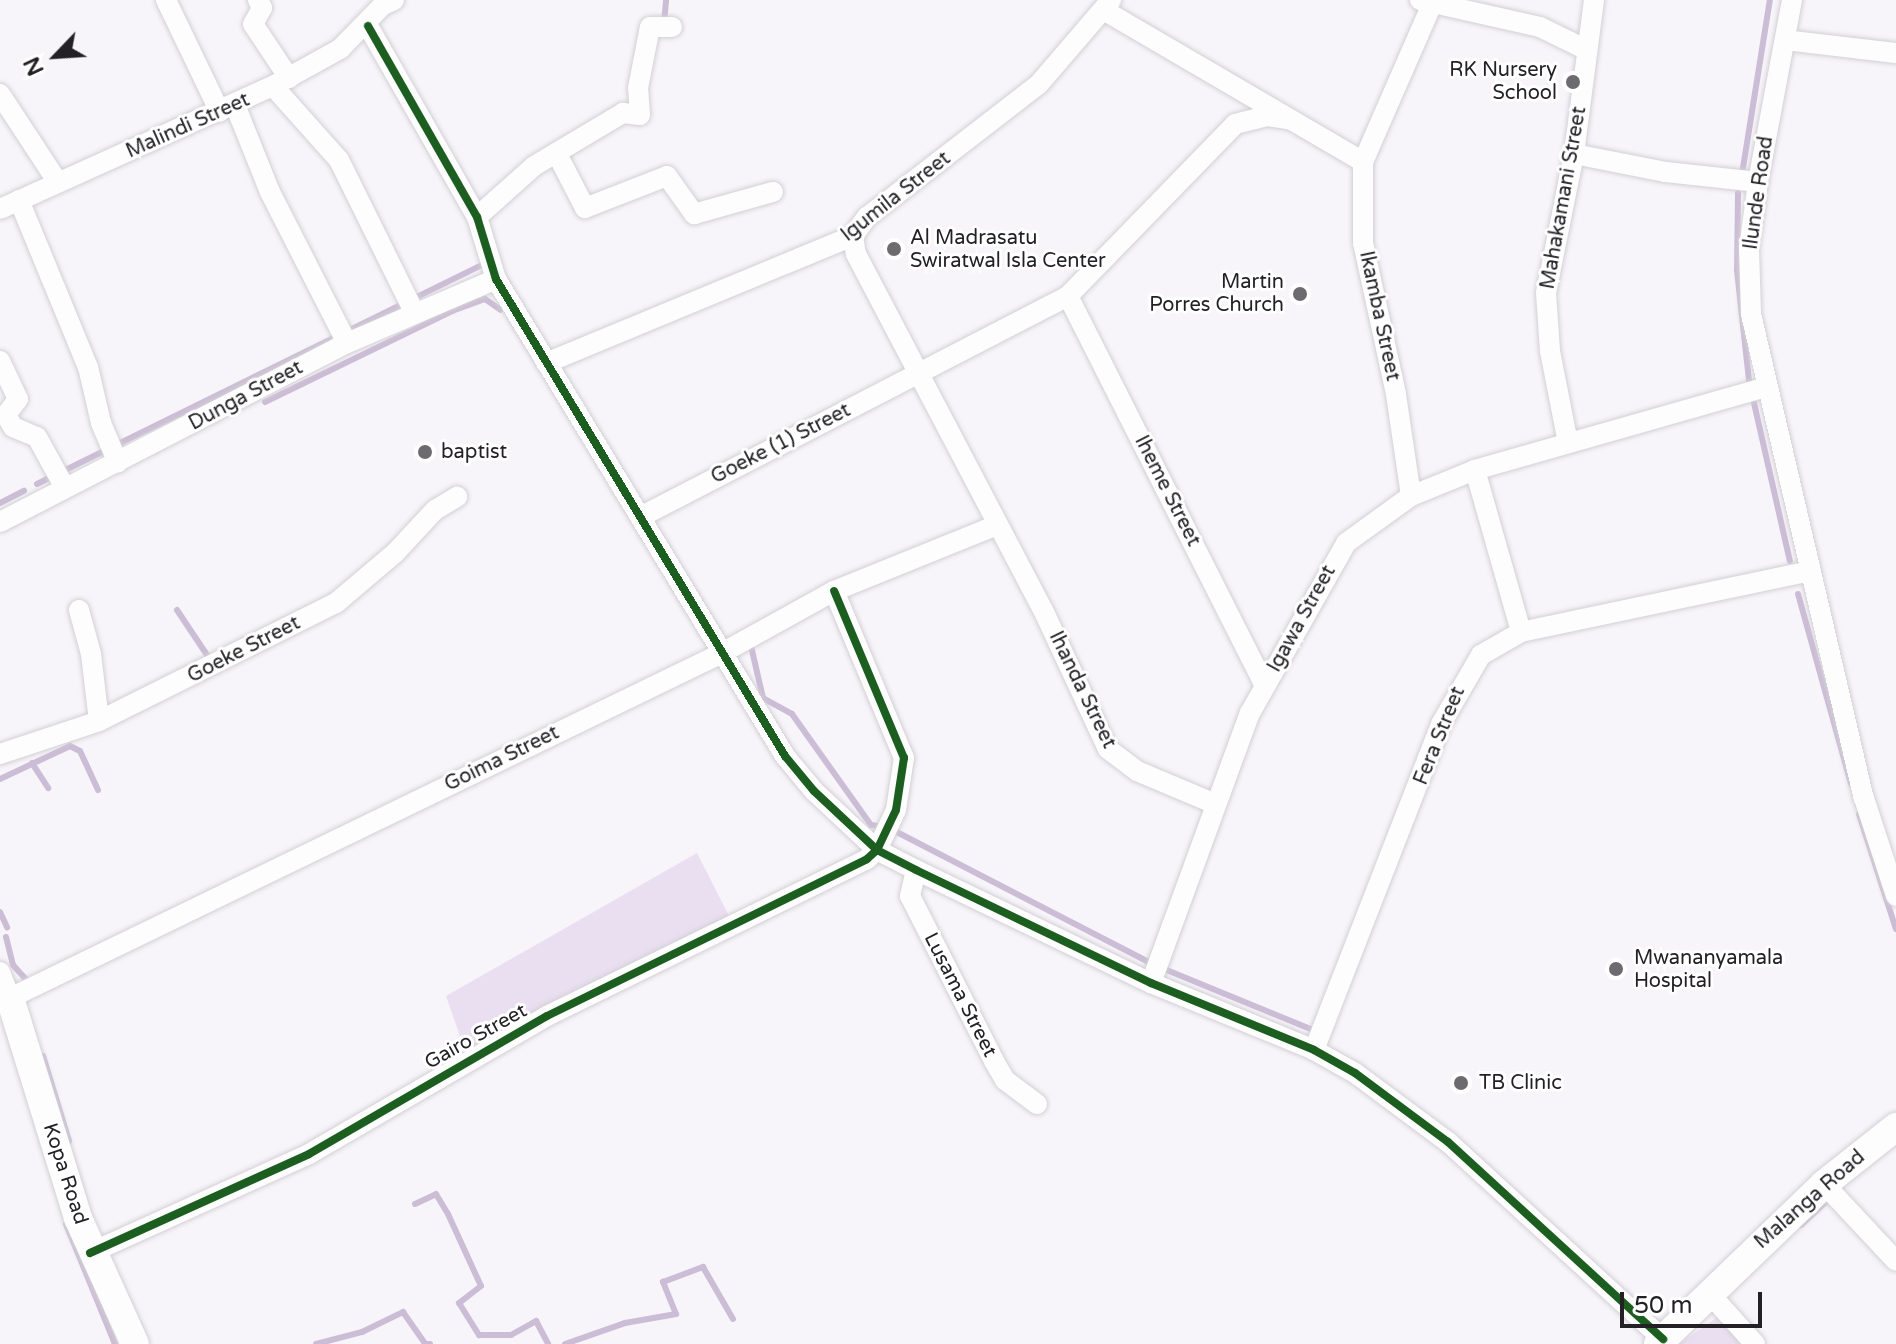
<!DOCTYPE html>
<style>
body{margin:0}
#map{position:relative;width:1896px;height:1344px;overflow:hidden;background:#f7f4fa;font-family:"Varela Round",sans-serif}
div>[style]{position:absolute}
.green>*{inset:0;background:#e9dff0}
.stream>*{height:6px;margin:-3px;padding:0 3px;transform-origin:3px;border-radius:3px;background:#ccbdd6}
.roads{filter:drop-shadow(0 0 2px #d2d0d4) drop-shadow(0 0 2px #d2d0d4)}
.street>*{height:20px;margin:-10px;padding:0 10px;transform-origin:10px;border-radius:10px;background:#fefdfe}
.secondary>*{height:28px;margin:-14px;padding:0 14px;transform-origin:14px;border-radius:14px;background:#fefdfe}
.cycleway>*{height:8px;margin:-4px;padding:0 4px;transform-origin:4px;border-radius:4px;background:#1b5e20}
.dots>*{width:22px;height:22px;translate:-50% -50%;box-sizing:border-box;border:4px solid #fff;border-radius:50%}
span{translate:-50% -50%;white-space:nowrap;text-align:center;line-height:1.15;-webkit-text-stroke:6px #fff;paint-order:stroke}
.poi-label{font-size:20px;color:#232125}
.right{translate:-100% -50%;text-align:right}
.left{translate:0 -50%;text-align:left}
.street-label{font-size:20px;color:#232125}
.north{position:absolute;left:16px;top:16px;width:80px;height:80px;-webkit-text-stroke:6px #fff;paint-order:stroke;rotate:245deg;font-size:22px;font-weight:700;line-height:32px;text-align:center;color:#232125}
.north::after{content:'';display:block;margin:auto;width:28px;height:36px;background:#232125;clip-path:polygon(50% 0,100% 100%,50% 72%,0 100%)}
.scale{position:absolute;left:1620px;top:1292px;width:142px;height:36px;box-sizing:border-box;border:4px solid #232125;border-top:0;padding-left:10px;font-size:24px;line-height:28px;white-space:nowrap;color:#232125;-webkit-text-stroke:6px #fff;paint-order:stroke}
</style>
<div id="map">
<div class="green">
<i style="clip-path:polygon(697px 853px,730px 918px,467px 1056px,446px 996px)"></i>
<i style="clip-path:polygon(1722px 1314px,1748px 1344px,1679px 1344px)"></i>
</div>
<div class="stream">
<i style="left:664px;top:24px;width:24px;rotate:-85deg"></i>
<i style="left:1742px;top:174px;width:176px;rotate:-80.9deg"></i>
<i style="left:1738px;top:193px;width:77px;rotate:90.7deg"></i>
<i style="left:1737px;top:270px;width:112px;rotate:83.8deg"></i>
<i style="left:265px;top:402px;width:208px;rotate:-25.9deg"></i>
<i style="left:452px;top:311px;width:35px;rotate:-20deg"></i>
<i style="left:485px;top:299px;width:19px;rotate:35deg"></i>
<i style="left:1754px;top:403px;width:162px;rotate:77.2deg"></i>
<i style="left:37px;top:484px;width:500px;rotate:-26.21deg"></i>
<i style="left:0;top:503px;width:27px;rotate:-27deg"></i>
<i style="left:1798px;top:594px;width:197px;rotate:74.4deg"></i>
<i style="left:177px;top:610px;width:58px;rotate:56.3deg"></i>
<i style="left:751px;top:646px;width:53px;rotate:77deg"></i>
<i style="left:763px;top:698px;width:33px;rotate:29deg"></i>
<i style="left:792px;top:714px;width:136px;rotate:54.6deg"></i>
<i style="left:871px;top:825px;width:18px;rotate:9deg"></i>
<i style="left:889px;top:828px;width:296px;rotate:27.3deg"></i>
<i style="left:1152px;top:964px;width:174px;rotate:22.3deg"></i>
<i style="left:32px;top:763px;width:30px;rotate:57deg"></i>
<i style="left:0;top:779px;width:77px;rotate:-25.2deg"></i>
<i style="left:70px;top:746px;width:11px;rotate:27deg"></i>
<i style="left:80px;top:751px;width:43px;rotate:65.2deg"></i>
<i style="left:1859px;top:814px;width:121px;rotate:72.2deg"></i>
<i style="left:0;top:912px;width:17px;rotate:65deg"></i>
<i style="left:6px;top:937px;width:29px;rotate:76deg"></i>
<i style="left:13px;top:965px;width:24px;rotate:48deg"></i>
<i style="left:43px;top:1056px;width:89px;rotate:73deg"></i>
<i style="left:415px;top:1204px;width:23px;rotate:-25deg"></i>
<i style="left:436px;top:1194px;width:23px;rotate:59deg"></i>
<i style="left:448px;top:1214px;width:79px;rotate:65.4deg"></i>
<i style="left:481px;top:1286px;width:28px;rotate:142deg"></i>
<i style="left:459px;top:1303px;width:38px;rotate:58deg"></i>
<i style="left:479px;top:1335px;width:32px"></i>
<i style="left:511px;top:1335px;width:29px;rotate:-29deg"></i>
<i style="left:536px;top:1321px;width:26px;rotate:62deg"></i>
<i style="left:66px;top:1224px;width:130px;rotate:67.8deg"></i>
<i style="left:1801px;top:1225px;width:41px;rotate:-43deg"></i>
<i style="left:316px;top:1344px;width:48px;rotate:-14.6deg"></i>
<i style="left:362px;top:1332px;width:46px;rotate:-26deg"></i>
<i style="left:403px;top:1312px;width:39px;rotate:55deg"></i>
<i style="left:425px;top:1344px;width:5px"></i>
<i style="left:565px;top:1344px;width:64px;rotate:-19.3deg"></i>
<i style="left:625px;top:1323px;width:52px;rotate:-10deg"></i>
<i style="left:676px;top:1314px;width:35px;rotate:-112deg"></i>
<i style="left:663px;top:1282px;width:43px;rotate:-20.6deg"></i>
<i style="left:703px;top:1267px;width:60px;rotate:60deg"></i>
</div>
<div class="roads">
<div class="street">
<i style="left:166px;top:0;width:124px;rotate:64.3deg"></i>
<i style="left:258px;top:0;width:9px;rotate:63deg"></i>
<i style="left:262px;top:8px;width:18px;rotate:119deg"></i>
<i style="left:253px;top:24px;width:65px;rotate:56.3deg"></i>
<i style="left:1420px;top:0;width:123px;rotate:12.7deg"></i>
<i style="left:1540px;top:27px;width:50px;rotate:26.1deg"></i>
<i style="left:1792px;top:0;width:185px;rotate:100.6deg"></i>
<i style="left:1758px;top:182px;width:68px;rotate:97.7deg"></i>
<i style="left:1749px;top:249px;width:65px;rotate:88.2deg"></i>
<i style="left:1751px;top:314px;width:497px;rotate:76.9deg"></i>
<i style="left:1864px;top:798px;width:103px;rotate:71.9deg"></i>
<i style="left:1105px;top:11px;width:299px;rotate:30.3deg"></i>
<i style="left:368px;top:26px;width:220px;rotate:60.3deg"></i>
<i style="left:477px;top:217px;width:65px;rotate:73deg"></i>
<i style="left:496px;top:279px;width:558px;rotate:58.79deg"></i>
<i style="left:785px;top:756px;width:45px;rotate:50.4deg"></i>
<i style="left:814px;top:791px;width:86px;rotate:43.1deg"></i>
<i style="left:877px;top:850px;width:44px;rotate:27.1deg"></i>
<i style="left:916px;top:870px;width:261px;rotate:25.7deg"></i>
<i style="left:1151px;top:983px;width:176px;rotate:22.3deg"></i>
<i style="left:1314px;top:1050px;width:47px;rotate:29.3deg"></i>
<i style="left:1355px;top:1073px;width:116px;rotate:36.6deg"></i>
<i style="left:1448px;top:1142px;width:292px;rotate:42.5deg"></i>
<i style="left:1785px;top:40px;width:112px;rotate:6.7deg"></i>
<i style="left:273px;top:86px;width:99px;rotate:48.3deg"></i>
<i style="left:339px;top:160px;width:169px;rotate:63.7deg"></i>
<i style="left:0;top:94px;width:104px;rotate:56.8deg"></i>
<i style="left:235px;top:105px;width:94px;rotate:68.1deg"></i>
<i style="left:270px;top:192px;width:169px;rotate:63deg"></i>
<i style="left:557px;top:154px;width:61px;rotate:62.6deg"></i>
<i style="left:585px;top:208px;width:88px;rotate:-21.3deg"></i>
<i style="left:667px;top:176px;width:47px;rotate:54.6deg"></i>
<i style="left:694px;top:214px;width:82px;rotate:-15.6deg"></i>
<i style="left:1574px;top:154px;width:94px;rotate:11.1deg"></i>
<i style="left:1666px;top:172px;width:93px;rotate:6.2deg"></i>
<i style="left:19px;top:200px;width:181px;rotate:67.6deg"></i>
<i style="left:88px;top:367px;width:57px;rotate:76.9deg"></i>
<i style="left:101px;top:423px;width:43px;rotate:67deg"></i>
<i style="left:0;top:209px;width:299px;rotate:-24.3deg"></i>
<i style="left:273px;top:86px;width:77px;rotate:-28.9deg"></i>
<i style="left:340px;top:49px;width:62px;rotate:-45.7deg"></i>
<i style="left:383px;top:5px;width:12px;rotate:-24deg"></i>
<i style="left:477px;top:217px;width:76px;rotate:-41.8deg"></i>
<i style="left:534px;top:166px;width:104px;rotate:-30.8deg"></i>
<i style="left:623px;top:113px;width:17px;rotate:7deg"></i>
<i style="left:640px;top:115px;width:27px;rotate:-94deg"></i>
<i style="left:638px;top:88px;width:62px;rotate:-78.9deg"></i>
<i style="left:650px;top:27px;width:22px"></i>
<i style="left:853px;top:236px;width:18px;rotate:81deg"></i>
<i style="left:856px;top:254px;width:404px;rotate:62.3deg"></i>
<i style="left:1044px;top:612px;width:151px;rotate:65deg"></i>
<i style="left:1108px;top:749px;width:36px;rotate:37deg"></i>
<i style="left:1137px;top:771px;width:85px;rotate:22.9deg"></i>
<i style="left:1068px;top:296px;width:437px;rotate:63.2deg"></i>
<i style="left:0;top:361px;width:42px;rotate:64.7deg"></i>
<i style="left:18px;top:399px;width:20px;rotate:127deg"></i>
<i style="left:6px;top:415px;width:14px;rotate:60deg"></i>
<i style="left:13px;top:427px;width:26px;rotate:23deg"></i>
<i style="left:37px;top:437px;width:58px;rotate:61.2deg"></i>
<i style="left:546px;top:363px;width:332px;rotate:-22.5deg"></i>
<i style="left:853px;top:236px;width:24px;rotate:-54deg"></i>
<i style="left:867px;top:217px;width:217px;rotate:-37.7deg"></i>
<i style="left:1039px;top:84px;width:111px;rotate:-49.4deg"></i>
<i style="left:1568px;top:443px;width:94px;rotate:-101.1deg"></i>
<i style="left:1550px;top:351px;width:58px;rotate:-93.9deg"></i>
<i style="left:1546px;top:293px;width:142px;rotate:-78.6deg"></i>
<i style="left:1574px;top:154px;width:155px;rotate:-82.6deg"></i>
<i style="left:1475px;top:470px;width:168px;rotate:74.1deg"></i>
<i style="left:1411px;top:496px;width:103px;rotate:-98.4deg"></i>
<i style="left:1396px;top:394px;width:155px;rotate:-102.3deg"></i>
<i style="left:1363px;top:243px;width:81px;rotate:-90deg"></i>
<i style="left:1363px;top:162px;width:170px;rotate:-66.4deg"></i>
<i style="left:642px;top:516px;width:479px;rotate:-27.3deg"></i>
<i style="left:1068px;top:296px;width:240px;rotate:-45.8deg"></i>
<i style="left:1235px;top:124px;width:34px;rotate:-14deg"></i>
<i style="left:1268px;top:116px;width:20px;rotate:9deg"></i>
<i style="left:0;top:522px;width:390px;rotate:-27.3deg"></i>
<i style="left:347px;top:343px;width:162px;rotate:-23.2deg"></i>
<i style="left:79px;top:610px;width:46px;rotate:74.7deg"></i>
<i style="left:91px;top:654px;width:67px;rotate:83.2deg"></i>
<i style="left:0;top:754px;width:104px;rotate:-18.4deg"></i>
<i style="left:99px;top:721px;width:265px;rotate:-26.5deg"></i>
<i style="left:336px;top:603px;width:77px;rotate:-40.3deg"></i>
<i style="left:395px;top:553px;width:59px;rotate:-47.1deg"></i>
<i style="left:435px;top:510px;width:26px;rotate:-31deg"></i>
<i style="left:916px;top:870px;width:27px;rotate:103deg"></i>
<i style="left:910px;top:896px;width:185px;rotate:63deg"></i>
<i style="left:994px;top:1061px;width:22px;rotate:60deg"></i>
<i style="left:1005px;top:1080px;width:40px;rotate:37deg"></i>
<i style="left:0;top:972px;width:28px;rotate:69deg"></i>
<i style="left:10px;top:998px;width:793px;rotate:-25.85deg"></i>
<i style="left:724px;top:652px;width:126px;rotate:-29deg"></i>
<i style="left:834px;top:591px;width:176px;rotate:-22deg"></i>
<i style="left:1151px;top:983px;width:288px;rotate:-69.9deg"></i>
<i style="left:1250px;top:713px;width:195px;rotate:-60.5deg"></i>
<i style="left:1346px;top:543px;width:80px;rotate:-35.9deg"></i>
<i style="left:1411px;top:496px;width:69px;rotate:-22.1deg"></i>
<i style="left:1475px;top:470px;width:303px;rotate:-15.9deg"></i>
<i style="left:1314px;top:1050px;width:350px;rotate:-68.7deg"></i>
<i style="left:1441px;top:724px;width:80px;rotate:-59.9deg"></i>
<i style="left:1481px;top:655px;width:46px;rotate:-29.9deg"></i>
<i style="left:1521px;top:632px;width:296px;rotate:-11.9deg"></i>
<i style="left:1824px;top:1184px;width:105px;rotate:46.9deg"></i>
<i style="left:90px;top:1253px;width:240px;rotate:-24.3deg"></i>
<i style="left:309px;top:1154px;width:275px;rotate:-30.1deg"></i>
<i style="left:547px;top:1016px;width:356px;rotate:-26.1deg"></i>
<i style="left:867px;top:859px;width:13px;rotate:-42deg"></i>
<i style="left:877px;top:850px;width:44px;rotate:-64.6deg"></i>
<i style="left:896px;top:810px;width:53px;rotate:-81.3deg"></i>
<i style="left:904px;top:758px;width:181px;rotate:-112.7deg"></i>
<i style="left:1708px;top:1292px;width:70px;rotate:47.9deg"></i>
</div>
<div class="secondary">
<i style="left:10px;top:998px;width:230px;rotate:72.8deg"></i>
<i style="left:78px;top:1218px;width:138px;rotate:65.7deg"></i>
<i style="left:1658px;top:1344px;width:231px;rotate:-43.9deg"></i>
<i style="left:1824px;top:1184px;width:92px;rotate:-38.4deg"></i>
</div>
</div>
<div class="cycleway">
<i style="left:368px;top:26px;width:220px;rotate:60.3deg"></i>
<i style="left:477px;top:217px;width:65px;rotate:73deg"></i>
<i style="left:496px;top:279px;width:558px;rotate:58.79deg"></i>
<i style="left:785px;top:756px;width:45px;rotate:50.4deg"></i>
<i style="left:814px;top:791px;width:86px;rotate:43.1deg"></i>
<i style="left:877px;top:850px;width:44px;rotate:27.1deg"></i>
<i style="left:916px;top:870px;width:261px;rotate:25.7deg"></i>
<i style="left:1151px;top:983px;width:176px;rotate:22.3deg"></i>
<i style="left:1314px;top:1050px;width:47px;rotate:29.3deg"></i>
<i style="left:1355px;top:1073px;width:116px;rotate:36.6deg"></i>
<i style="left:1448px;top:1142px;width:292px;rotate:42.5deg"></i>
<i style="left:90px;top:1253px;width:240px;rotate:-24.3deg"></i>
<i style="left:309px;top:1154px;width:275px;rotate:-30.1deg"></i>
<i style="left:547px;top:1016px;width:356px;rotate:-26.1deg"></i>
<i style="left:867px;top:859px;width:13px;rotate:-42deg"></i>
<i style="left:877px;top:850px;width:44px;rotate:-64.6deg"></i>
<i style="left:896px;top:810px;width:53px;rotate:-81.3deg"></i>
<i style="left:904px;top:758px;width:181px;rotate:-112.7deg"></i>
</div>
<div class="dots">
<i style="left:1573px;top:82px;background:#6d6b70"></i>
<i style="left:894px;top:249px;background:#6d6b70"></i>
<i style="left:1300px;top:294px;background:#6d6b70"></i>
<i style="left:425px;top:452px;background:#6d6b70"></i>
<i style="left:1616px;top:969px;background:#6d6b70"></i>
<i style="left:1461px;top:1083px;background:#6d6b70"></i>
</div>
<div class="poi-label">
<span class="right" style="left:1557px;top:82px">RK Nursery<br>School</span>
<span class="left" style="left:910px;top:250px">Al Madrasatu<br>Swiratwal Isla Center</span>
<span class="right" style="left:1284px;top:294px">Martin<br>Porres Church</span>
<span class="left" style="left:441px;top:452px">baptist</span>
<span class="left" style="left:1634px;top:970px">Mwananyamala<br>Hospital</span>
<span class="left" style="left:1479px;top:1083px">TB Clinic</span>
</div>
<div class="street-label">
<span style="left:188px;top:126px;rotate:-24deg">Malindi Street</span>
<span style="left:1759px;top:193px;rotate:-82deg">Ilunde Road</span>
<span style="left:896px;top:197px;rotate:-38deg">Igumila Street</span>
<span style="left:1564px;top:198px;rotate:-80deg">Mahakamani Street</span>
<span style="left:1379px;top:316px;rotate:78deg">Ikamba Street</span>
<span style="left:246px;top:396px;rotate:-28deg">Dunga Street</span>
<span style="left:781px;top:444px;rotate:-27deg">Goeke (1) Street</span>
<span style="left:1167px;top:491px;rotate:63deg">Iheme Street</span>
<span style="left:1302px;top:619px;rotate:-61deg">Igawa Street</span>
<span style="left:244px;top:650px;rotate:-27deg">Goeke Street</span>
<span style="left:1082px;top:690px;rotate:64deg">Ihanda Street</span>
<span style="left:1440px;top:736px;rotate:-68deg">Fera Street</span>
<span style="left:502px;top:759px;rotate:-26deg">Goima Street</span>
<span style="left:960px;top:995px;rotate:63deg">Lusama Street</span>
<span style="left:476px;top:1037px;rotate:-29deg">Gairo Street</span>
<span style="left:65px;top:1174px;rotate:72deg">Kopa Road</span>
<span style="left:1810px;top:1200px;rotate:-41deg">Malanga Road</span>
</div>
<div class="north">N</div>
<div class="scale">50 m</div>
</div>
